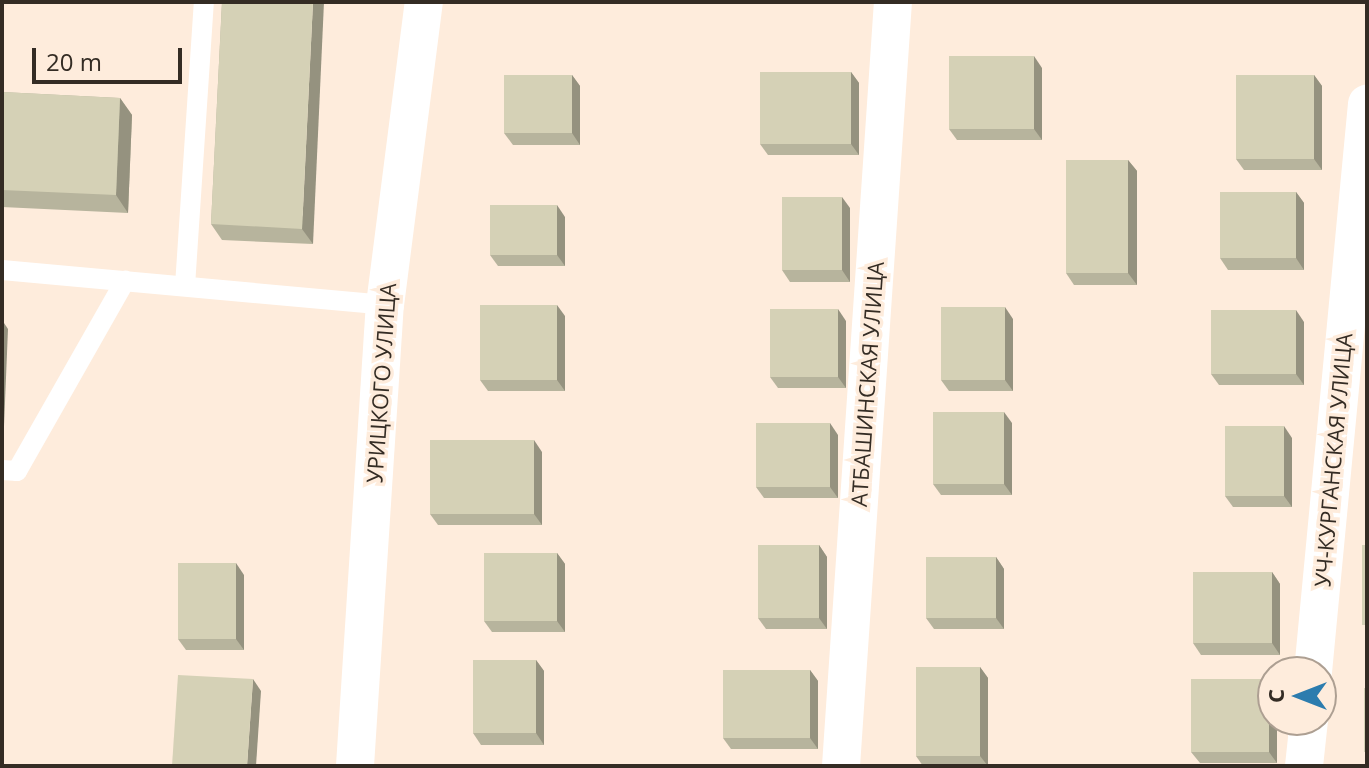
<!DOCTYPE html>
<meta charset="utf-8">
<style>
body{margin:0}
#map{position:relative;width:1369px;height:768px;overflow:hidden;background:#feecdc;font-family:"Open Sans",sans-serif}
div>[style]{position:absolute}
.lane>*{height:20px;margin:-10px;padding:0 10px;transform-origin:10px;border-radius:10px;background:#fff}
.street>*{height:38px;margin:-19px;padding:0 19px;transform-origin:19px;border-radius:19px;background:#fff}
.wall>*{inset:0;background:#b7b49d}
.shaded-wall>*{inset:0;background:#95927f}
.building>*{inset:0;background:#d5d1b6}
span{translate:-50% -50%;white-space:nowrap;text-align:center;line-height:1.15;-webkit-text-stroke:7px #feecdc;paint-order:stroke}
.street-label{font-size:22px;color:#342c24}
.frame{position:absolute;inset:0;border:4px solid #342c24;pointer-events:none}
.north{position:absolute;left:1257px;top:656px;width:80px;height:80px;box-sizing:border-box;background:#feecdc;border:2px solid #ad9f92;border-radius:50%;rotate:270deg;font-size:22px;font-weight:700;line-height:32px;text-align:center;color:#342c24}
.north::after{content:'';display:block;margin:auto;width:28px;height:36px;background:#2c7cae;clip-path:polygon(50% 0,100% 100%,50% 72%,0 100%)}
.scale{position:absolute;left:32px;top:48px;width:150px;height:36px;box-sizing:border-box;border:4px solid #342c24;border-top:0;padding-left:10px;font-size:24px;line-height:28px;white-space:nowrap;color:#342c24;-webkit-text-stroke:6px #feecdc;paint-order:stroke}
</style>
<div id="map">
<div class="lane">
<i style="left:2px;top:270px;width:385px;rotate:5.2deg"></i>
<i style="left:185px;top:286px;width:285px;rotate:-86.2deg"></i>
<i style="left:2px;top:470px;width:15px;rotate:4deg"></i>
<i style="left:17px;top:471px;width:219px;rotate:-60.4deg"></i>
</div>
<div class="street">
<i style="left:1313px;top:672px;width:571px;rotate:-84.57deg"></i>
<i style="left:355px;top:766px;width:462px;rotate:-86.3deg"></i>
<i style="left:385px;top:305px;width:305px;rotate:-82.7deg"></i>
<i style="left:841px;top:766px;width:766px;rotate:-86.11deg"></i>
<i style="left:1304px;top:766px;width:46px;rotate:-83.8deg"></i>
</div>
<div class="wall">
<i style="clip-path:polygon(222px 2px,313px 244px,222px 240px,211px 224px)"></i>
<i style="clip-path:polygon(1042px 68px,1042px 140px,957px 140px,949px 129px)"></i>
<i style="clip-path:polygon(851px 72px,859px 83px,859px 155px,768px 155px,760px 144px)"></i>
<i style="clip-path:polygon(572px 75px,580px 86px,580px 145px,513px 145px,504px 133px)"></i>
<i style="clip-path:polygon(1314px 75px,1322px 86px,1322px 170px,1244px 170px,1236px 159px)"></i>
<i style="clip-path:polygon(2px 92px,120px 98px,132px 115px,128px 213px,2px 207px)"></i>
<i style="clip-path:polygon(1128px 160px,1137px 171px,1137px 285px,1074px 285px,1066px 273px)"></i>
<i style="clip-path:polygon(1296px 192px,1304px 203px,1304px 270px,1228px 270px,1220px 258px)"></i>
<i style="clip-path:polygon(850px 208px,850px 282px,790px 282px,782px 270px)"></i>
<i style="clip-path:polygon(565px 217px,565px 266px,498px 266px,490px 255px)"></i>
<i style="clip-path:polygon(565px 316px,565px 391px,488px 391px,480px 380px)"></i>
<i style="clip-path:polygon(1013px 319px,1013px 391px,949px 391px,941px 380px)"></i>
<i style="clip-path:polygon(846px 321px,846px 388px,778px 388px,770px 377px)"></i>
<i style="clip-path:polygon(1304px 322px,1304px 385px,1219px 385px,1211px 374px)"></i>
<i style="clip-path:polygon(1012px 423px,1012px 495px,941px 495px,933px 484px)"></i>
<i style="clip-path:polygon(838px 435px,838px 498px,764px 498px,756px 487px)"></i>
<i style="clip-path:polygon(1292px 438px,1292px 507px,1233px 507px,1225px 496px)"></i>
<i style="clip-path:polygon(542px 452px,542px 525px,438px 525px,430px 514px)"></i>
<i style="clip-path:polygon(819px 545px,827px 557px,827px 629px,766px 629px,758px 618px)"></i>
<i style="clip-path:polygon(557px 553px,565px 564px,565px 632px,492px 632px,484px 621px)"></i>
<i style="clip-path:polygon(996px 557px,1004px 569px,1004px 629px,934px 629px,926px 618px)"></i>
<i style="clip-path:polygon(1272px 572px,1280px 584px,1280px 655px,1201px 655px,1193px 643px)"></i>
<i style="clip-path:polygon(244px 575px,244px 650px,186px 650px,178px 639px)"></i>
<i style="clip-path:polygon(536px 660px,544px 671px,544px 745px,481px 745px,473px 733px)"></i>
<i style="clip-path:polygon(980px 667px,988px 678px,988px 766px,923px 766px,916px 756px)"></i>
<i style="clip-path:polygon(810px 670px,818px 681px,818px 749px,731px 749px,723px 738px)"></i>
<i style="clip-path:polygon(1269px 679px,1273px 684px,1273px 720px,1277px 720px,1277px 763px,1200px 763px,1191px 752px)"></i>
</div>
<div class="shaded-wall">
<i style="clip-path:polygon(313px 2px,324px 2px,313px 244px,302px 229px)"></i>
<i style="clip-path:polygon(1034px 56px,1042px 68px,1042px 140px,1034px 129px)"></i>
<i style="clip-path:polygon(851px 72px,859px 83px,859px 155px,851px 144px)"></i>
<i style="clip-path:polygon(572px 75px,580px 86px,580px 145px,572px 133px)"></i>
<i style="clip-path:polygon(1314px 75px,1322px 86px,1322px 170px,1314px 159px)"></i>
<i style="clip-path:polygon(120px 98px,132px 115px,128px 213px,116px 195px)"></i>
<i style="clip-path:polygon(1128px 160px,1137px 171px,1137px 285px,1128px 273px)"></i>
<i style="clip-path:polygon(1296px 192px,1304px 203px,1304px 270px,1296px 258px)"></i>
<i style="clip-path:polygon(842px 197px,850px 208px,850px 282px,842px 270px)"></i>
<i style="clip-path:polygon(557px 205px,565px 217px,565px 266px,557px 255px)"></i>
<i style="clip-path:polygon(557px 305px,565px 316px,565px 391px,557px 380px)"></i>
<i style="clip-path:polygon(1005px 307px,1013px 319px,1013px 391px,1005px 380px)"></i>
<i style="clip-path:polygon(838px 309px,846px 321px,846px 388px,838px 377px)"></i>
<i style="clip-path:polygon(1296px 310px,1304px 322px,1304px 385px,1296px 374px)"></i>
<i style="clip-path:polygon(2px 320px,8px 329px,4px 426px,2px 424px)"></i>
<i style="clip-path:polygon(1004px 412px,1012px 423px,1012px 495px,1004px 484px)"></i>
<i style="clip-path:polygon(830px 423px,838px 435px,838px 498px,830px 487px)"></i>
<i style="clip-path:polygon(1284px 426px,1292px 438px,1292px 507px,1284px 496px)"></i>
<i style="clip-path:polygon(534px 440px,542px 452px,542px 525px,534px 514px)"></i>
<i style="clip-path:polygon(819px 545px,827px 557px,827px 629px,819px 618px)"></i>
<i style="clip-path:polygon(557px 553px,565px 564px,565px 632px,557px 621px)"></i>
<i style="clip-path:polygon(996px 557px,1004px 569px,1004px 629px,996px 618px)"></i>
<i style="clip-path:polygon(236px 563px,244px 575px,244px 650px,236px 639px)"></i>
<i style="clip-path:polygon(1272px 572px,1280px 584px,1280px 655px,1272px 643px)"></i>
<i style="clip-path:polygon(536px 660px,544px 671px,544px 745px,536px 733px)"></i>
<i style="clip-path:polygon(980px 667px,988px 678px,988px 766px,980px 756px)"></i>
<i style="clip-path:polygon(810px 670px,818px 681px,818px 749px,810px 738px)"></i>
<i style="clip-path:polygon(253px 679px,261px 691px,256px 766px,247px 766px)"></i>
<i style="clip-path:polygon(1269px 679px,1273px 684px,1273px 720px,1277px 720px,1277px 763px,1269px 752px)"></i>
</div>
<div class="building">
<i style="clip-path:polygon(222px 2px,313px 2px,302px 229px,211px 224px)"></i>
<i style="clip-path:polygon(949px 56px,1034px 56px,1034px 129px,949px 129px)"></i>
<i style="clip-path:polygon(760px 72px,851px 72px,851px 144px,760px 144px)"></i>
<i style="clip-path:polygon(504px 75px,572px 75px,572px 133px,504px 133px)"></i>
<i style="clip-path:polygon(1236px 75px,1314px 75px,1314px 159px,1236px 159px)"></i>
<i style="clip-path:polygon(2px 92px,120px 98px,116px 195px,2px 190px)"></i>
<i style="clip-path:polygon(1066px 160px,1128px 160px,1128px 273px,1066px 273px)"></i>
<i style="clip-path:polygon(1220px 192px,1296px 192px,1296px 258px,1220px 258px)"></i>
<i style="clip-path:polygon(782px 197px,842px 197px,842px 270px,782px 270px)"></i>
<i style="clip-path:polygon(490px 205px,557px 205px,557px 255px,490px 255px)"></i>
<i style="clip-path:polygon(480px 305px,557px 305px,557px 380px,480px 380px)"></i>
<i style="clip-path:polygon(941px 307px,1005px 307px,1005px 380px,941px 380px)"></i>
<i style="clip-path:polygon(770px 309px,838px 309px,838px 377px,770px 377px)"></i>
<i style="clip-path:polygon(1211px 310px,1296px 310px,1296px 374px,1211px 374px)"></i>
<i style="clip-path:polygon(933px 412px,1004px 412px,1004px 484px,933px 484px)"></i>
<i style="clip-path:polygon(756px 423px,830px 423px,830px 487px,756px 487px)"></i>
<i style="clip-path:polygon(1225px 426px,1284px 426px,1284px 496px,1225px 496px)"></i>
<i style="clip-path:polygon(430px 440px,534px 440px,534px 514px,430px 514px)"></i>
<i style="clip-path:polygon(758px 545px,819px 545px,819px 618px,758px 618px)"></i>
<i style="clip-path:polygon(1362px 545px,1367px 545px,1367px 625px,1362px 625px)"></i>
<i style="clip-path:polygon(484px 553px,557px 553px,557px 621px,484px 621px)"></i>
<i style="clip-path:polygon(926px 557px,996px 557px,996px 618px,926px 618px)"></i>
<i style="clip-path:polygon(178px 563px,236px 563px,236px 639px,178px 639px)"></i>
<i style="clip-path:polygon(1193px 572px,1272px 572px,1272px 643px,1193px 643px)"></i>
<i style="clip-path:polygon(473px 660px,536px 660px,536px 733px,473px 733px)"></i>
<i style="clip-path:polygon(916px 667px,980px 667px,980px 756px,916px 756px)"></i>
<i style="clip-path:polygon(723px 670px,810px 670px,810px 738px,723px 738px)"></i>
<i style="clip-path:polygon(178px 675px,253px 679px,247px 766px,172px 766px)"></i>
<i style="clip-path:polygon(1191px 679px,1269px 679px,1269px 752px,1191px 752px)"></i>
<i style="clip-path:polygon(1364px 688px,1367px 688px,1367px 752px,1364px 752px)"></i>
</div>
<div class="street-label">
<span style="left:381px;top:383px;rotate:-86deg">УРИЦКОГО УЛИЦА</span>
<span style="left:867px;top:384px;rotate:-86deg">АТБАШИНСКАЯ УЛИЦА</span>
<span style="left:1333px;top:460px;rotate:-85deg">УЧ-КУРГАНСКАЯ УЛИЦА</span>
</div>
<div class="frame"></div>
<div class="north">С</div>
<div class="scale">20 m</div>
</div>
